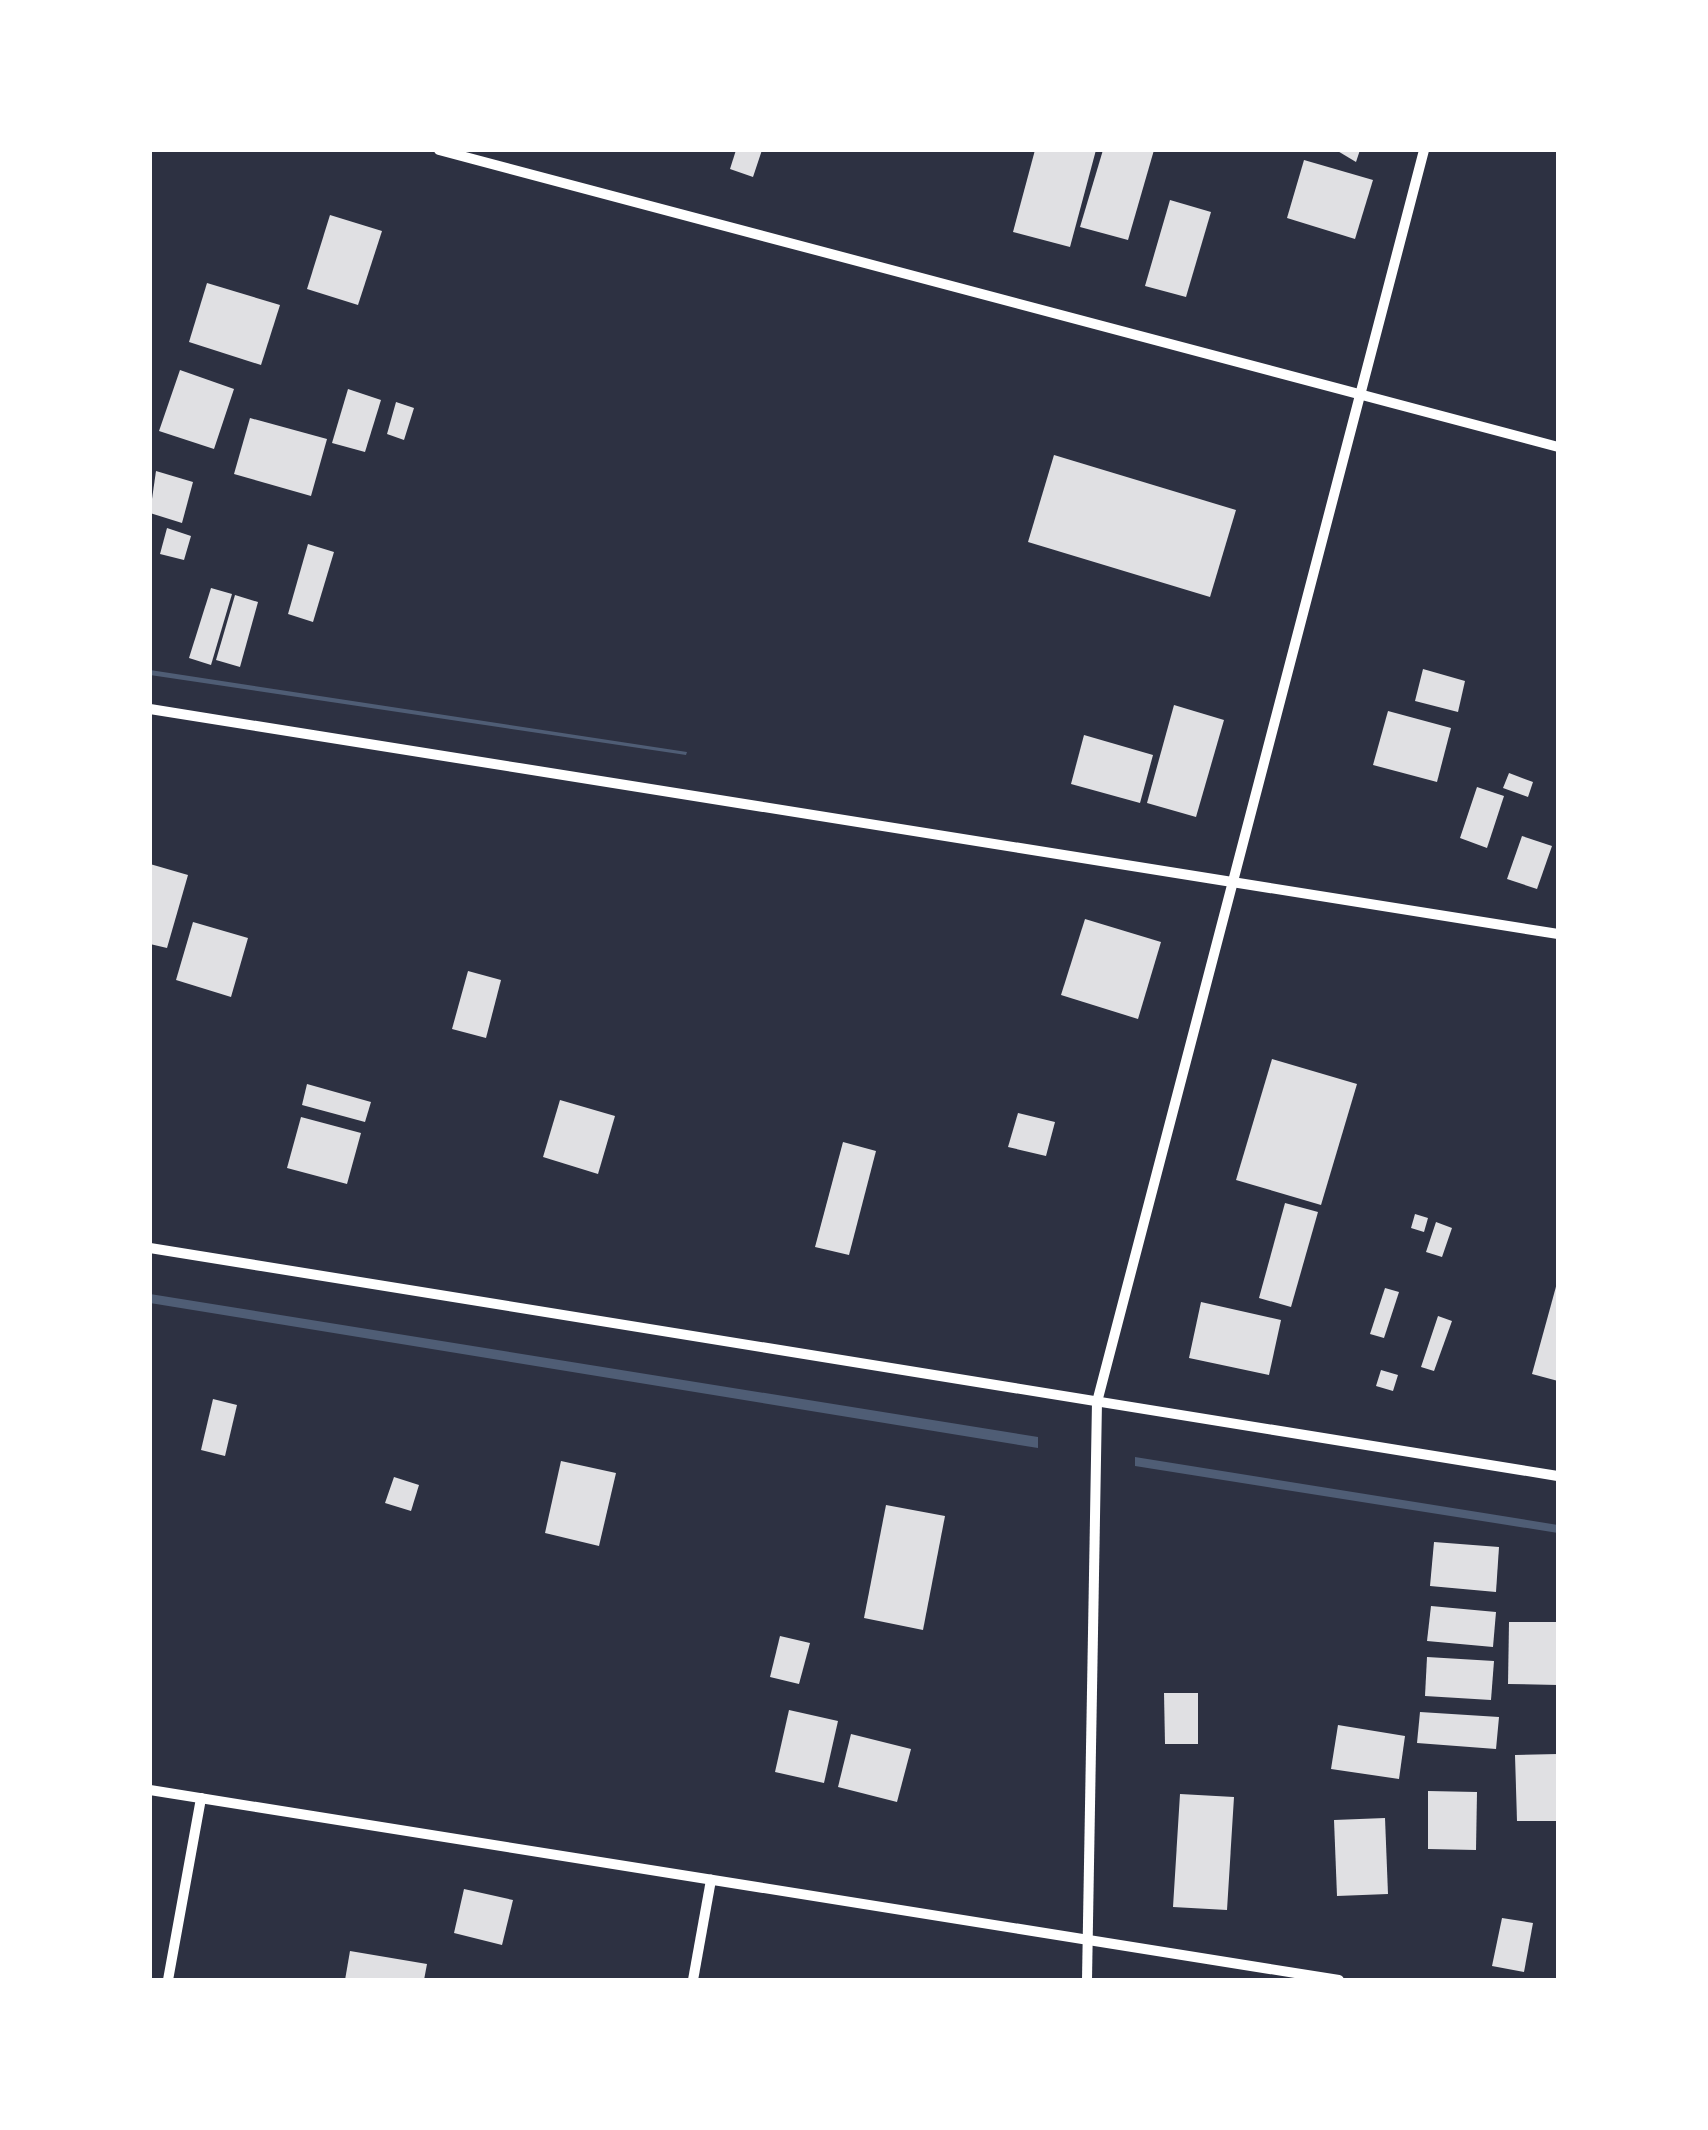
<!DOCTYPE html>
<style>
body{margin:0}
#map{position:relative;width:1708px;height:2130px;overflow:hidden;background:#2d3142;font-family:"Archivo Narrow",sans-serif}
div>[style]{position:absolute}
.water>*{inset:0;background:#4f5d75}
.building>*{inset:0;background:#e0e0e3}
.minor>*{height:10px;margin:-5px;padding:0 5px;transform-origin:5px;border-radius:5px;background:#fff}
span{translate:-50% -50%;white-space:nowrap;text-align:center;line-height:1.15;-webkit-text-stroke:9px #fff;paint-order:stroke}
.frame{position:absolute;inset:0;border:152px solid #fff;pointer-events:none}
</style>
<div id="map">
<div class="water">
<i style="clip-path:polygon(150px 670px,687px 752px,686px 755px,150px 675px)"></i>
<i style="clip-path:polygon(150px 1294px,1038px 1437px,1038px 1448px,150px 1303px)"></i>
<i style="clip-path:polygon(1135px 1457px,1558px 1525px,1558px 1533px,1135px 1466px)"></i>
</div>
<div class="building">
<i style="clip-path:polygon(736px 150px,762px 150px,753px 177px,730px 169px)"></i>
<i style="clip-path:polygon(1035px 150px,1096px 150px,1070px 247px,1013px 232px)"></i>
<i style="clip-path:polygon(1103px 150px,1154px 150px,1128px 240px,1080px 227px)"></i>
<i style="clip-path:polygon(1336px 150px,1360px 150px,1356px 162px)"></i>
<i style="clip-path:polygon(1304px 160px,1373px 180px,1355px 239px,1287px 218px)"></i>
<i style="clip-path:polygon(1170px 200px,1211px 212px,1186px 297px,1145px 286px)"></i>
<i style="clip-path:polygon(330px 215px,382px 231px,358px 305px,307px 289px)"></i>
<i style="clip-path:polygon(207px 283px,280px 305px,261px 365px,189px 342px)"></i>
<i style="clip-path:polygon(180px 370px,234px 389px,214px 449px,159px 431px)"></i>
<i style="clip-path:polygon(348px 389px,381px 400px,365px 452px,332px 443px)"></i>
<i style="clip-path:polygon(396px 402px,414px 408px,404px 440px,387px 434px)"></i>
<i style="clip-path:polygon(250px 418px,327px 439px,311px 496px,234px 474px)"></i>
<i style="clip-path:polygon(1054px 455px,1236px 510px,1210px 597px,1028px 542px)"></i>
<i style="clip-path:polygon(156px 471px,193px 482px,182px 523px,150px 513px)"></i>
<i style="clip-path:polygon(167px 528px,191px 536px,184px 560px,160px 554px)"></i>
<i style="clip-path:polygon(308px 544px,334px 552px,313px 622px,288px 614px)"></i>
<i style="clip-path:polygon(211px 588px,232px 594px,211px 665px,189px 658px)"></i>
<i style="clip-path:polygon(235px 595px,258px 602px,240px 667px,216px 660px)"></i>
<i style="clip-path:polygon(1423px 669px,1465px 681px,1458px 712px,1415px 701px)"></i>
<i style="clip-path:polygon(1174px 705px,1224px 720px,1196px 817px,1147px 803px)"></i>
<i style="clip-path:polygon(1388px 711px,1451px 728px,1437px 782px,1373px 765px)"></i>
<i style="clip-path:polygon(1084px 735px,1153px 755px,1140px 803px,1071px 784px)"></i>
<i style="clip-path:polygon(1509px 773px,1533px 782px,1528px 797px,1503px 788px)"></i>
<i style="clip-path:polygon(1477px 787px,1504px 796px,1487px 848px,1460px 838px)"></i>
<i style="clip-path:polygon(1522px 836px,1552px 846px,1537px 889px,1507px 879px)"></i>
<i style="clip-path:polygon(150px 864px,188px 875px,167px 948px,150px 944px)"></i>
<i style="clip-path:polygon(1085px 919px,1161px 942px,1138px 1019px,1061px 995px)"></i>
<i style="clip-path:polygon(193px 922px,248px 938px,231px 997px,176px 980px)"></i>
<i style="clip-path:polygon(468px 971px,501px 980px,486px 1038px,452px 1029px)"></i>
<i style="clip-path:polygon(1272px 1059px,1357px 1084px,1321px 1205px,1236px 1180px)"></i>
<i style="clip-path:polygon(307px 1084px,371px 1102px,365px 1122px,302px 1105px)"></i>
<i style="clip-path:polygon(560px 1100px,615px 1116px,598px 1174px,543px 1157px)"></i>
<i style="clip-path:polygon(1018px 1113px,1055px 1122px,1046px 1156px,1008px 1147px)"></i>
<i style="clip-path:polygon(301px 1117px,361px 1133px,347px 1184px,287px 1168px)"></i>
<i style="clip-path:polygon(843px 1142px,876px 1151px,849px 1255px,815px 1247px)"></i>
<i style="clip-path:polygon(1285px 1203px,1318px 1212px,1291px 1307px,1259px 1298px)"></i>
<i style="clip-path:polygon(1415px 1214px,1428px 1218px,1424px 1232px,1411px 1228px)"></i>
<i style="clip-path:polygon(1436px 1222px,1452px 1228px,1442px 1257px,1426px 1252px)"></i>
<i style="clip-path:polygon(1557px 1283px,1558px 1283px,1558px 1381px,1532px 1374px)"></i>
<i style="clip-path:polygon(1385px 1288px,1399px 1292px,1384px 1338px,1370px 1334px)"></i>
<i style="clip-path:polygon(1201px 1302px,1281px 1320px,1269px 1375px,1189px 1358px)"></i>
<i style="clip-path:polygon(1438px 1316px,1452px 1321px,1434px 1371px,1421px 1367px)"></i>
<i style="clip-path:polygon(1381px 1370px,1398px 1375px,1393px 1391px,1376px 1386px)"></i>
<i style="clip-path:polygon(213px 1399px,237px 1405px,225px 1456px,201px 1450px)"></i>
<i style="clip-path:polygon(561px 1461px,616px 1473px,599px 1546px,545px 1533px)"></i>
<i style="clip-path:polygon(394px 1477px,419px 1485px,411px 1511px,385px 1503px)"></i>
<i style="clip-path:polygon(886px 1505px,945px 1516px,923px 1630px,864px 1618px)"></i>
<i style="clip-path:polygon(1434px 1542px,1499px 1547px,1496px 1592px,1430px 1586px)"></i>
<i style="clip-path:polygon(1431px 1606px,1496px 1612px,1493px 1647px,1427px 1641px)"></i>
<i style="clip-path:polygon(1509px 1622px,1558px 1622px,1558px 1685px,1508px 1684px)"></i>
<i style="clip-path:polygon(780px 1636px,810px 1643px,799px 1684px,770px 1677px)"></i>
<i style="clip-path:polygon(1427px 1657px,1494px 1661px,1491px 1700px,1425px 1696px)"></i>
<i style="clip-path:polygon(1164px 1693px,1198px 1693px,1198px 1744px,1165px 1744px)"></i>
<i style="clip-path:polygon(789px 1710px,838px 1721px,824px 1783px,775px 1772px)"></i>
<i style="clip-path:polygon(1420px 1712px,1499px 1717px,1496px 1749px,1417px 1743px)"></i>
<i style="clip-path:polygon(1338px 1725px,1405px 1736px,1399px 1779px,1331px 1769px)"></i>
<i style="clip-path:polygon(851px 1734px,911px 1749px,897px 1802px,838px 1787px)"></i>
<i style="clip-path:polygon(1558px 1754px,1558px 1821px,1517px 1821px,1515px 1755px)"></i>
<i style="clip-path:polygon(1428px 1791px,1477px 1792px,1476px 1850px,1428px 1849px)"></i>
<i style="clip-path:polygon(1180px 1794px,1234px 1797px,1227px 1910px,1173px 1907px)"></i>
<i style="clip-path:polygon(1385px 1818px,1388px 1894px,1337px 1896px,1334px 1820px)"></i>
<i style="clip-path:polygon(464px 1889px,513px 1900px,502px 1945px,454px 1933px)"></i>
<i style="clip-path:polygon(1502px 1918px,1533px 1923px,1524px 1972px,1492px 1966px)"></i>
<i style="clip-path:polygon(350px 1951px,427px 1964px,424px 1980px,345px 1980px)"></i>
</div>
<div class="minor">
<i style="left:439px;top:150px;width:1158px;rotate:14.86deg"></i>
<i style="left:150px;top:709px;width:1426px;rotate:9.08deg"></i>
<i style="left:150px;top:1248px;width:1426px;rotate:9.2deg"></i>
<i style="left:150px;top:1790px;width:1204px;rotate:9.08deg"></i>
<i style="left:168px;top:1980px;width:185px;rotate:-79.7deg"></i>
<i style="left:693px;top:1980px;width:102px;rotate:-79.8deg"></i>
<i style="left:1087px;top:1980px;width:578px;rotate:-89.01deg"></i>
<i style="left:1097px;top:1402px;width:1294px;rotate:-75.36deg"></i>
</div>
<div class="frame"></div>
</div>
